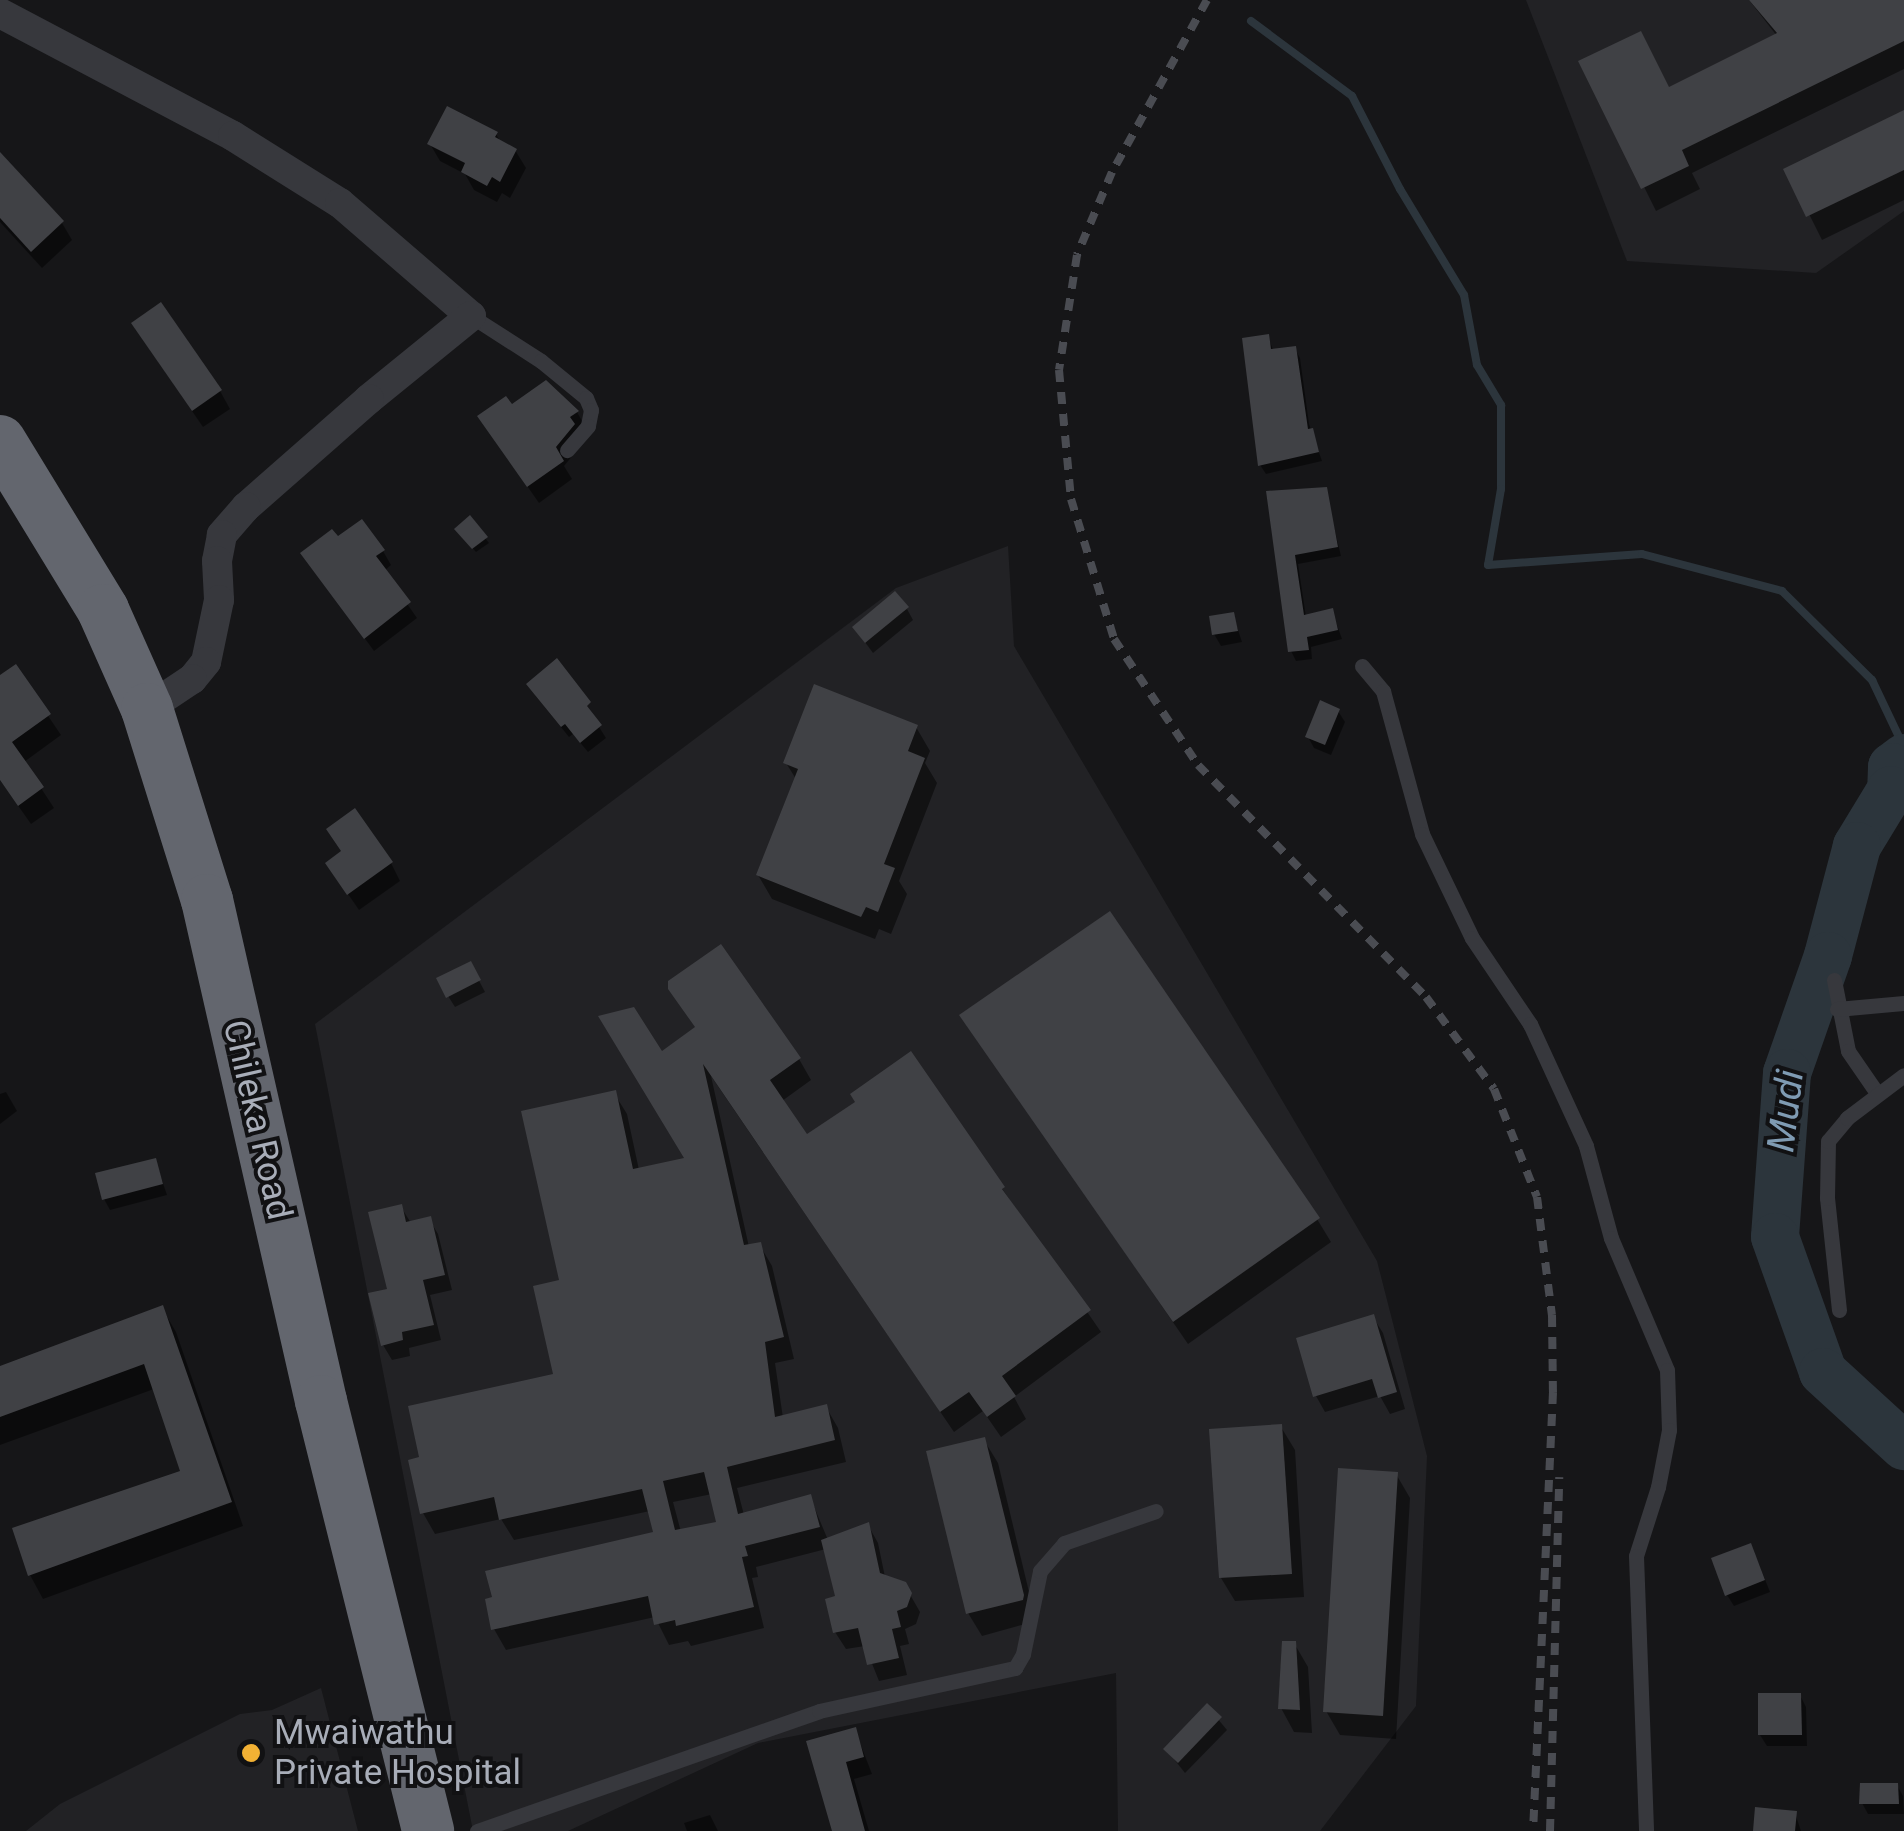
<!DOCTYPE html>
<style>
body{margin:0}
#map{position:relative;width:1904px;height:1831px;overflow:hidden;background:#161618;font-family:Roboto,sans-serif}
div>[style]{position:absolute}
.built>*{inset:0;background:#222225}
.shadow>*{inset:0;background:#0007}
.stream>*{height:8px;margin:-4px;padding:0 4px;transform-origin:4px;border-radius:4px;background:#2c353c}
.river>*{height:48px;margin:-24px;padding:0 24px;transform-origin:24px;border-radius:24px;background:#2c353c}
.building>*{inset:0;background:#404145}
.lane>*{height:15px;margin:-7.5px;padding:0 7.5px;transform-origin:7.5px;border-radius:7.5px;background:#37383d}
.street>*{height:30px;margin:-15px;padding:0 15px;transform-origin:15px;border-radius:15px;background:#37383d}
.highway>*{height:52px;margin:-26px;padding:0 26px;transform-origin:26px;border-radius:26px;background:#63666e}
.rail>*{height:8px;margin-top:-4px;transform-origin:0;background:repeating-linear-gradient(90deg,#4a4c52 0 12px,transparent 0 22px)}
.dots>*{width:28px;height:28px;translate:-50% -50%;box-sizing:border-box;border:5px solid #111113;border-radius:50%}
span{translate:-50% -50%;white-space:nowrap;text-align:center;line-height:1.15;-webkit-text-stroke:8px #111113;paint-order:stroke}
.street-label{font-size:35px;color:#a8adb8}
.poi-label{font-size:35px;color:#a8adb8}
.left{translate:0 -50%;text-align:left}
.water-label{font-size:38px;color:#7f9bb3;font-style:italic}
</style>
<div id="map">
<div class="built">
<i style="clip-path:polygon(1526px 0,1904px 0,1904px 211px,1816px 273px,1627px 261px)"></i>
<i style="clip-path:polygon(1008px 546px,1014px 646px,1377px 1261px,1427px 1456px,1416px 1706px,1320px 1831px,1118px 1831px,1116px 1673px,758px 1743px,568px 1831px,473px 1831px,315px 1024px,896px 588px)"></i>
<i style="clip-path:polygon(321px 1688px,358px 1831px,26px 1831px,60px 1804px,240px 1714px,272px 1710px)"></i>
</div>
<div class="shadow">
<i style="clip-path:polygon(1749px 0,1904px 0,1904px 69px,1692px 173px,1700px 189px,1656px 211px,1582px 62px,1669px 89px,1777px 36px)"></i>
<i style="clip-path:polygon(1904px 113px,1904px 200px,1822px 240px,1787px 170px)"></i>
<i style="clip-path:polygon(496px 134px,501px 143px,515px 150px,526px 168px,510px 198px,502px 193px,497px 202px,474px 190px,465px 174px,440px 161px,430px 144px)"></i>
<i style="clip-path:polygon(0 156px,62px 223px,72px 240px,42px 268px,0 222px)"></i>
<i style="clip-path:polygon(1268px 337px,1274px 352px,1295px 349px,1300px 358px,1309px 424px,1322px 461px,1266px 474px,1260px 465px)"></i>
<i style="clip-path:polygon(144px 341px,220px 391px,230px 409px,203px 427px)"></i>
<i style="clip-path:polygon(546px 383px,577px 412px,587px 430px,583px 443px,564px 466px,572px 479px,539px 503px,491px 434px,511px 408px)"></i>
<i style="clip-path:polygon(1325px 490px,1341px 556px,1298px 564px,1306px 617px,1332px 611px,1342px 639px,1311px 647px,1312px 659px,1296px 661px,1291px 651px,1269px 493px)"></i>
<i style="clip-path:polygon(470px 519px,489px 543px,476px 552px,460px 534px)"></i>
<i style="clip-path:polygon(338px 540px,383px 551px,391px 565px,384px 571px,417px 618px,374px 651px,303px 554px)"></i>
<i style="clip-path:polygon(907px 609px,913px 620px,873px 653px,862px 638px)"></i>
<i style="clip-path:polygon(1233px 615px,1242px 642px,1221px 646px,1214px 634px)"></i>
<i style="clip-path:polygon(15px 667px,61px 735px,24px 762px,54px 808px,31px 824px,0 780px,0 678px)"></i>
<i style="clip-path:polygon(535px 695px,599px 727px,606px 738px,588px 752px,573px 734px,569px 737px)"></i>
<i style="clip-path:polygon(1338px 711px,1345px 722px,1331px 755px,1314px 748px,1308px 737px)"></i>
<i style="clip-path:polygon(916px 727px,930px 751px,925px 763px,937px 783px,899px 881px,907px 894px,891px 934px,879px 929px,875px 939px,772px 899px,758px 875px,796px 779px,786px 763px)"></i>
<i style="clip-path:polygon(391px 863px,400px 881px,359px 910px,339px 881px)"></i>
<i style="clip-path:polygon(476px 975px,485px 992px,455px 1007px,448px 996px)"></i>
<i style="clip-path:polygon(962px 1016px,1317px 1219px,1331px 1242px,1188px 1344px)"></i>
<i style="clip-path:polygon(evenodd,661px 1055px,799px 1059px,811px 1080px,782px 1101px,807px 1137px,858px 1103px,910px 1055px,1101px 1332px,1014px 1397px,1026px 1419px,1001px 1437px,983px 1411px,954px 1432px,711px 1076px,749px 1247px,759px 1244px,772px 1266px,794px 1359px,775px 1363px,783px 1418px,826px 1407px,838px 1428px,846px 1462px,737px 1488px,744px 1515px,810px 1497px,828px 1540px,868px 1525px,878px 1543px,885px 1577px,904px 1584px,920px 1612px,916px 1624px,905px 1629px,909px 1644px,900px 1646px,907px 1675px,879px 1681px,865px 1646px,846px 1649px,835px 1632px,838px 1598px,826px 1549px,756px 1567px,758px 1577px,752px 1578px,764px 1628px,691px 1646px,688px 1641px,669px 1645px,655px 1617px,506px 1650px,494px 1629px,656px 1533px,650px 1511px,514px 1540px,501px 1519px,435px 1534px,423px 1513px,422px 1459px,556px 1376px,562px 1282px,614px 1093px,627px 1114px,639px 1170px,687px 1160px,661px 1055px,712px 1494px,719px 1524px,681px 1532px,673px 1502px,712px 1494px)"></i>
<i style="clip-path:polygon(6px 1092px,17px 1111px,0 1124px,0 1094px)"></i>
<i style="clip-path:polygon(155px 1160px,167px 1195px,110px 1210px,104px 1199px)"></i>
<i style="clip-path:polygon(401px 1207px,411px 1223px,429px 1219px,438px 1234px,452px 1290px,430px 1295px,441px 1340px,409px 1348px,410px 1356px,392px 1360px,383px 1345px)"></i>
<i style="clip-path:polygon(162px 1308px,176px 1332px,243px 1526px,43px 1599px,30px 1575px,183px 1472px,154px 1389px,0 1445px,0 1369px)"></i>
<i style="clip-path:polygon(1373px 1317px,1383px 1333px,1405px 1409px,1390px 1414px,1380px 1396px,1325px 1412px,1316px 1396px)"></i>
<i style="clip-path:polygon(1281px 1427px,1295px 1450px,1304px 1597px,1235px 1601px,1221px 1578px)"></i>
<i style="clip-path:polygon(984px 1440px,998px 1463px,1036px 1621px,982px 1636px,968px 1613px)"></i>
<i style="clip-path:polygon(1396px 1474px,1410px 1498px,1396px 1739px,1340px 1735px,1326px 1711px)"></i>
<i style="clip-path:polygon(1756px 1557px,1770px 1592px,1734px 1606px,1727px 1595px)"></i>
<i style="clip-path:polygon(1294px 1643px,1308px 1667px,1312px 1733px,1294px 1732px,1281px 1708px)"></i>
<i style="clip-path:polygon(1800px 1695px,1806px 1707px,1807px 1746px,1767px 1746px,1760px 1735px)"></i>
<i style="clip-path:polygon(1207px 1706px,1227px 1730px,1185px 1773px,1166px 1749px)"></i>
<i style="clip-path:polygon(855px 1730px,872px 1774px,854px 1779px,869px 1831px,834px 1831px,809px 1743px)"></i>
<i style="clip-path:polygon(1897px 1785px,1903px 1796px,1904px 1814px,1868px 1814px,1862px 1803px)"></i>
<i style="clip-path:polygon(1795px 1813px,1801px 1831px,1755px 1831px)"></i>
<i style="clip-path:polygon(710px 1815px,718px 1831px,687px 1831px,684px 1823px)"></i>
</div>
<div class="stream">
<i style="left:1251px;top:21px;width:126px;rotate:36.6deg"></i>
<i style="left:1352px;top:96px;width:105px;rotate:62.7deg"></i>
<i style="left:1400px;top:189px;width:124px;rotate:58.9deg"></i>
<i style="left:1464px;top:295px;width:71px;rotate:79.5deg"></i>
<i style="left:1477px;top:365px;width:47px;rotate:59deg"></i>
<i style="left:1501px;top:405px;width:84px;rotate:90deg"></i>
<i style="left:1501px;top:489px;width:77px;rotate:99.7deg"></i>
<i style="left:1488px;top:565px;width:154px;rotate:-4.1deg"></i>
<i style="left:1642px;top:554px;width:145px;rotate:14.8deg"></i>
<i style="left:1782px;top:591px;width:127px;rotate:44.7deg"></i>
<i style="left:1872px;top:680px;width:65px;rotate:64.6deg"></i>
<i style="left:1900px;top:739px;width:78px;rotate:106.3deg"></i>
<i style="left:1878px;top:814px;width:78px;rotate:122.5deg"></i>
<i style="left:1836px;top:880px;width:100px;rotate:106.8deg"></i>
<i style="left:1807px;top:976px;width:161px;rotate:101.8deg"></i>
<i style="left:1774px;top:1134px;width:128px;rotate:89.6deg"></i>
<i style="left:1775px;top:1262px;width:98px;rotate:73.4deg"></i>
<i style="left:1803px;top:1356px;width:127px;rotate:37.3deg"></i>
</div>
<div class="river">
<i style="left:1904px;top:758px;width:15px;rotate:143deg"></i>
<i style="left:1892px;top:767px;width:23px;rotate:92deg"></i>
<i style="left:1891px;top:790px;width:66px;rotate:121.3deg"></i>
<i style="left:1857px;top:846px;width:114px;rotate:104.8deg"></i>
<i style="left:1828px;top:956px;width:124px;rotate:109.3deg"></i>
<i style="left:1787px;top:1073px;width:164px;rotate:94.2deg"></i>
<i style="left:1775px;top:1237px;width:143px;rotate:70.4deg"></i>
<i style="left:1823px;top:1372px;width:110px;rotate:42.4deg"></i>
</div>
<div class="building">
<i style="clip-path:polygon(1749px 0,1904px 0,1904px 41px,1682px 150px,1689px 166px,1641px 189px,1578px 61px,1641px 31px,1669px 87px,1777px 33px)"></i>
<i style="clip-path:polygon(447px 106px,498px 132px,495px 137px,517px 149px,500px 182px,492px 177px,487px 186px,461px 172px,465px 163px,427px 144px)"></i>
<i style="clip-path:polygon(1904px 110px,1904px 170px,1806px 217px,1783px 169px)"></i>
<i style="clip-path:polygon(0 152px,64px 221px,31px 252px,0 218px)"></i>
<i style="clip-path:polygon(161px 302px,222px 390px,192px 411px,131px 323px)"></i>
<i style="clip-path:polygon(1269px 334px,1271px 349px,1296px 346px,1308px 429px,1313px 428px,1319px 452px,1258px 466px,1242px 338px)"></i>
<i style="clip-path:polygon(546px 380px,579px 411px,570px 417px,575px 424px,556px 447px,564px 461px,527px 487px,477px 416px,506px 396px,512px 404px)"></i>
<i style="clip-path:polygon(1327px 487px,1338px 547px,1295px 555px,1304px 615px,1333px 608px,1338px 630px,1307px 637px,1309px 650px,1288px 652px,1266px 491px)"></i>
<i style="clip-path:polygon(470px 515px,488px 537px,472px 549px,454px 529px)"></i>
<i style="clip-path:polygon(362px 519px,385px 550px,376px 556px,411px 602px,364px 639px,300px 553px,332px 529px,338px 536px)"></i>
<i style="clip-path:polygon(895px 591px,909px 607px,865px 643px,852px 627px)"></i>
<i style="clip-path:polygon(1234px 612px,1238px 631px,1212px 635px,1209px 616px)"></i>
<i style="clip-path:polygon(557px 658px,591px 702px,587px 706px,602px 725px,580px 743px,565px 724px,561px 727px,526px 684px)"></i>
<i style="clip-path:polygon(16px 664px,51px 714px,12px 742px,44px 787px,18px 806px,0 780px,0 675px)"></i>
<i style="clip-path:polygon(814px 684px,918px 725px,908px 751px,925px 758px,884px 864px,895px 868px,878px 912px,866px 907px,861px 917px,756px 875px,798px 769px,783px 763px)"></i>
<i style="clip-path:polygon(1320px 700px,1340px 709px,1325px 745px,1305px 737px)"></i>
<i style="clip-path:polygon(355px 808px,393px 862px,347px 895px,325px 863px,341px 851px,326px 829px)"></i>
<i style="clip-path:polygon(1110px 911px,1320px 1218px,1173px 1322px,959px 1015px)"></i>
<i style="clip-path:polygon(evenodd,721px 944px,801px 1058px,770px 1080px,807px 1134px,855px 1102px,850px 1094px,911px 1051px,1005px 1187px,1002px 1189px,1091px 1310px,1002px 1376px,1016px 1396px,987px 1417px,969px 1392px,940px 1412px,703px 1064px,744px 1245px,761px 1242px,784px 1337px,765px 1342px,775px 1417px,827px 1404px,835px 1440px,727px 1467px,738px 1514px,811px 1494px,820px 1527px,745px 1546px,748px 1556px,742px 1557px,754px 1607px,676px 1626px,675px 1620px,654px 1625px,648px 1596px,491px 1630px,485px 1599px,492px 1597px,485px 1571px,653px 1532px,642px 1489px,499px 1520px,494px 1497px,420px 1514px,408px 1460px,419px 1457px,408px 1406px,553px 1374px,533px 1286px,559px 1280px,521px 1111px,616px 1090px,633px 1169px,684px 1158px,598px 1016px,634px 1007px,662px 1051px,695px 1027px,668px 989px,668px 981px,721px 944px,704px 1472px,716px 1522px,675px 1530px,663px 1481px,704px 1472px)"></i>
<i style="clip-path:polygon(471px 961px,481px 980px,446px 998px,436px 978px)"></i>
<i style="clip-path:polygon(156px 1158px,163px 1184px,102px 1200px,95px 1173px)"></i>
<i style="clip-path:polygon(402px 1204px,406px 1222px,431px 1216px,445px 1275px,423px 1280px,434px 1325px,402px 1332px,403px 1340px,381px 1346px,368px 1293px,387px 1289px,368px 1212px)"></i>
<i style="clip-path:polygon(163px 1305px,232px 1502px,28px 1576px,12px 1528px,180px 1471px,144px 1364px,0 1417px,0 1366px)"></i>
<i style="clip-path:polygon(1374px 1314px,1397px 1392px,1378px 1398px,1372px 1379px,1313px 1397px,1296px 1338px)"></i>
<i style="clip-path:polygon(1282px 1424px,1292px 1574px,1219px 1578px,1209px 1429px)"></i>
<i style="clip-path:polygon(985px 1437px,1024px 1595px,1023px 1600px,966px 1614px,926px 1451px)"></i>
<i style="clip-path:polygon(1338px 1468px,1398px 1472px,1383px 1716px,1323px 1712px)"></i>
<i style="clip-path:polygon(869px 1522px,880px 1573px,906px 1582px,912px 1593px,907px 1607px,897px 1611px,901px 1627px,892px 1629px,899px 1658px,867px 1665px,858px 1628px,833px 1633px,825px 1599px,835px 1596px,821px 1540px)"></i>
<i style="clip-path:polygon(1751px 1543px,1765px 1580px,1725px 1596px,1711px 1558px)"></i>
<i style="clip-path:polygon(1282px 1641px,1296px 1641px,1300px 1710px,1278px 1709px)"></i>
<i style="clip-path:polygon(1758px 1693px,1801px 1693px,1802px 1735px,1758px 1735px)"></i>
<i style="clip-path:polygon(1207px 1703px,1222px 1717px,1178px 1763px,1163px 1749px)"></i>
<i style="clip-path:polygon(856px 1727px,864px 1757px,846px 1762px,865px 1831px,832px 1831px,806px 1741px)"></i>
<i style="clip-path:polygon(1860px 1783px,1898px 1783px,1899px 1804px,1859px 1804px)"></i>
<i style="clip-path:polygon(1755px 1807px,1797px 1811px,1795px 1831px,1753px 1831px)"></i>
</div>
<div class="lane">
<i style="left:471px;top:316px;width:83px;rotate:32.7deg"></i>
<i style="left:541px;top:361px;width:58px;rotate:39.4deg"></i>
<i style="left:586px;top:398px;width:13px;rotate:67deg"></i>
<i style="left:591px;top:410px;width:16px;rotate:101deg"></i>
<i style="left:588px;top:426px;width:32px;rotate:131deg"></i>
<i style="left:1362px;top:666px;width:33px;rotate:50deg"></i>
<i style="left:1383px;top:691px;width:148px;rotate:74.7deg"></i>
<i style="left:1422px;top:834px;width:115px;rotate:64.3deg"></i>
<i style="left:1472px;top:938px;width:104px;rotate:56deg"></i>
<i style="left:1530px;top:1024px;width:134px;rotate:65.3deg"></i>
<i style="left:1586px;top:1146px;width:95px;rotate:74.8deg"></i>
<i style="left:1611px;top:1238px;width:143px;rotate:67deg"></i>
<i style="left:1667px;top:1370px;width:60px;rotate:88.1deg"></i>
<i style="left:1669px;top:1430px;width:58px;rotate:100.9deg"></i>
<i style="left:1658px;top:1487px;width:72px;rotate:107.7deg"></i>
<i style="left:1636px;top:1556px;width:275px;rotate:87.9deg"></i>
<i style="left:1834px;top:980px;width:72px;rotate:78.8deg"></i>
<i style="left:1848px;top:1051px;width:51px;rotate:55.4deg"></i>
<i style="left:1837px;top:1009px;width:67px;rotate:-5.1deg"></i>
<i style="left:1839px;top:1310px;width:113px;rotate:-96.1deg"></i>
<i style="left:1827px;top:1198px;width:57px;rotate:-89deg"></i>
<i style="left:1828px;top:1141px;width:30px;rotate:-50deg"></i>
<i style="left:1847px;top:1118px;width:71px;rotate:-37deg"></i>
<i style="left:477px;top:1831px;width:362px;rotate:-19.3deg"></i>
<i style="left:819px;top:1711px;width:201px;rotate:-12.4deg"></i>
<i style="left:1015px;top:1668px;width:16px;rotate:-60deg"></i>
<i style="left:1023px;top:1654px;width:85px;rotate:-78.4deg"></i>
<i style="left:1040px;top:1571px;width:37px;rotate:-49deg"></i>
<i style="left:1064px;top:1543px;width:97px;rotate:-19.2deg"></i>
</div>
<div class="street">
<i style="left:0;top:13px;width:263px;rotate:27.8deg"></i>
<i style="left:233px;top:136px;width:126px;rotate:32.1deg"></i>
<i style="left:340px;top:203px;width:173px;rotate:40.8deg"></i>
<i style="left:471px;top:316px;width:132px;rotate:140.9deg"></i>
<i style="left:369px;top:399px;width:164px;rotate:138.7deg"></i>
<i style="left:246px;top:507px;width:37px;rotate:131deg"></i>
<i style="left:222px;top:535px;width:26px;rotate:101deg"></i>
<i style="left:217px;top:561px;width:39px;rotate:87deg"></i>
<i style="left:219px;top:600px;width:63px;rotate:101.8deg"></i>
<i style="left:206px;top:662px;width:22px;rotate:129deg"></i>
<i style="left:192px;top:679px;width:54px;rotate:146.3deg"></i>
</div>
<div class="highway">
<i style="left:0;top:441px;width:198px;rotate:58.6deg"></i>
<i style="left:103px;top:610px;width:108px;rotate:66deg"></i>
<i style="left:147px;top:709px;width:200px;rotate:72.6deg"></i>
<i style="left:207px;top:900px;width:514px;rotate:77.18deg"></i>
<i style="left:321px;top:1401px;width:443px;rotate:76deg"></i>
</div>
<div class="rail">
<i style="left:1207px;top:0;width:196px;rotate:118.9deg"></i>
<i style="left:1112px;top:172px;width:90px;rotate:112.9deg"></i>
<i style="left:1077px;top:255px;width:116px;rotate:98.9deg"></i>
<i style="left:1059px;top:370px;width:130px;rotate:84.7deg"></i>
<i style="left:1071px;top:499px;width:146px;rotate:72.9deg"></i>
<i style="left:1114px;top:639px;width:151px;rotate:56.3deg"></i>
<i style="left:1198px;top:765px;width:325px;rotate:45.5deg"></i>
<i style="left:1426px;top:997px;width:114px;rotate:53.5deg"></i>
<i style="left:1494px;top:1089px;width:116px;rotate:68.3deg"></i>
<i style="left:1537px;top:1197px;width:119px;rotate:82.8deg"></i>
<i style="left:1552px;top:1315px;width:77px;rotate:89.3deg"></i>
<i style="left:1553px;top:1392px;width:439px;rotate:92.6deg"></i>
<i style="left:1550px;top:1831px;width:354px;rotate:-88.5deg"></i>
</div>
<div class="dots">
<i style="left:251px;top:1753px;background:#f2b134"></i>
</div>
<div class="street-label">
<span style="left:257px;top:1120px;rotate:77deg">Chileka Road</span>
</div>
<div class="poi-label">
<span class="left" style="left:274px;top:1753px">Mwaiwathu<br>Private Hospital</span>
</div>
<div class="water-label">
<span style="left:1786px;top:1111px;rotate:-83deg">Mudi</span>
</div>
</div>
